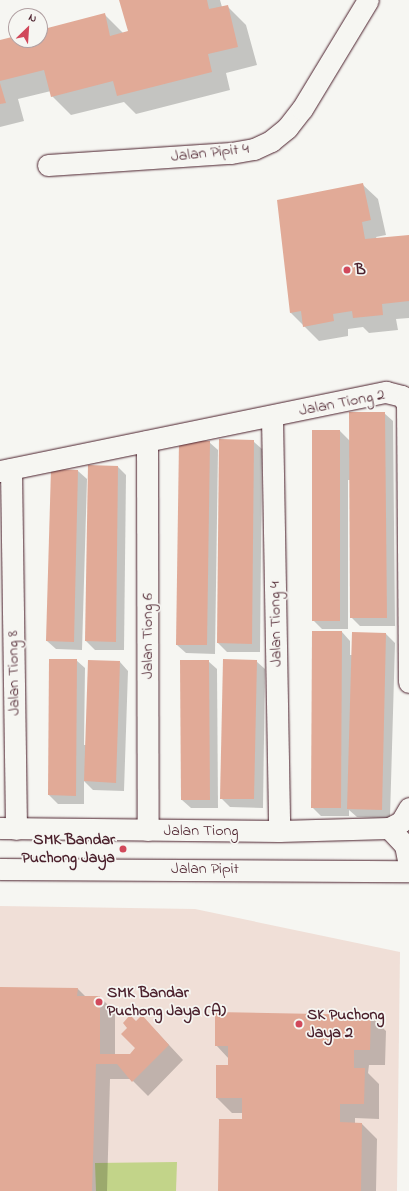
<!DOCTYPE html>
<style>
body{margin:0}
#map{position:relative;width:409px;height:1191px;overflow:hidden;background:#f6f6f2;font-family:"Indie Flower",sans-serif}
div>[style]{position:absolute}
.built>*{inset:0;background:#f0dfd7}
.green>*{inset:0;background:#c2d489}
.shadow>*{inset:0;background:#0003}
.building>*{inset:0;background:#e1aa97}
.roads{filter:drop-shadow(0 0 1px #4a1f2b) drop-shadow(0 0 1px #4a1f2b)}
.minor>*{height:21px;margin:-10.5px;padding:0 10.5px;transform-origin:10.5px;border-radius:10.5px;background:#f6f6f2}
.dots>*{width:11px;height:11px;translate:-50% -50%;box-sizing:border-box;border:2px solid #f6f6f2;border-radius:50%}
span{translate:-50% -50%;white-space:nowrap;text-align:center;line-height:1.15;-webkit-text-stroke:3.5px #f6f6f2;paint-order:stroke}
.street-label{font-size:16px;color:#4a1f2b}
.poi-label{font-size:16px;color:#4a1f2b;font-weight:700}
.left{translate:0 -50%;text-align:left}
.right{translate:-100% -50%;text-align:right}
.north{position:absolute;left:8px;top:8px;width:40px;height:40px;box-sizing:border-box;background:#f6f6f2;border:1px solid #b1a0a2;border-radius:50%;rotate:25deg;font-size:11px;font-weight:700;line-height:16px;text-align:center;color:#4a1f2b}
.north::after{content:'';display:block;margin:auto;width:14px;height:18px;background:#d1495b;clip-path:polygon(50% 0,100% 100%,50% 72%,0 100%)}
</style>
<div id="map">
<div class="built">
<i style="clip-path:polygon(0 906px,195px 909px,400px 952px,397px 1191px,0 1191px)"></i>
</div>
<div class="green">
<i style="clip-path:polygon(177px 1162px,176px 1191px,96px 1191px,95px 1163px)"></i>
</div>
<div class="shadow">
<i style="clip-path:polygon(120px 0,220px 0,222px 7px,227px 6px,246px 25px,257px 65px,226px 73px,230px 90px,136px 114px,124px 102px,71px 115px,52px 96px,51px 91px,18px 99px,24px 121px,0 127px,0 41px,16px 37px,16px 40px,40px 40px,40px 31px,104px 14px,123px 33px,129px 32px)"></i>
<i style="clip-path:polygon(362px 184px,378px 199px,386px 235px,376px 237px,377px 239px,409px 236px,409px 318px,396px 319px,398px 330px,369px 333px,363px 327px,348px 329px,348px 336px,319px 341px,291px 313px,278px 201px)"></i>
<i style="clip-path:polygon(384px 413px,393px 421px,395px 626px,360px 626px,351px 617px,350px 480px,348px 480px,348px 629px,322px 629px,313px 620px,340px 431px,350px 441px)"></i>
<i style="clip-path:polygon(253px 441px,262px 449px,260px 652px,227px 652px,218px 643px)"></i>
<i style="clip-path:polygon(209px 442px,218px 450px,215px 654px,186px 653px,177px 645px)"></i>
<i style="clip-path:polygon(89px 466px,118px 467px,126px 475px,124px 650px,95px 650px,86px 641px)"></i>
<i style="clip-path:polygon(52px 470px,78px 471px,87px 479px,82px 650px,56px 649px,47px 641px)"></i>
<i style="clip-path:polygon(342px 632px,350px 641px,350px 655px,352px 655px,353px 633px,386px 634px,395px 643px,390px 818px,357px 817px,349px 810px,349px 816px,321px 816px,312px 807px)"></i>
<i style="clip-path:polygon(50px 660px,76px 660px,85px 668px,84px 745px,86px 745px,120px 662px,128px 671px,124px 791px,93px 790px,84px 781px,84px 804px,58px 804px,49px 795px)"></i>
<i style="clip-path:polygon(208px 661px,217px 669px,218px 808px,191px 808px,182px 800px)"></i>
<i style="clip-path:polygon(256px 661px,265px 669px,263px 808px,230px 807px,221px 798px)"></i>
<i style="clip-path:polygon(0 988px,78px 989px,86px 997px,100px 997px,115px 1012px,115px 1055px,130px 1055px,137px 1048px,136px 1023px,157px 1032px,183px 1060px,148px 1096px,131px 1079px,110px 1079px,107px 1191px,0 1191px)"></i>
<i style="clip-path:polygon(370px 1016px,386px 1031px,385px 1065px,369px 1065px,368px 1073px,379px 1084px,379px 1119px,355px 1118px,355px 1124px,362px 1124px,377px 1139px,376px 1191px,219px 1191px,243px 1120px,243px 1113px,232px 1113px,217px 1098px,229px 1066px,229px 1059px,216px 1045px)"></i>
</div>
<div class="building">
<i style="clip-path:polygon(119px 0,207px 0,209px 9px,228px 5px,238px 47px,208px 54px,212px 72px,117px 96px,113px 81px,51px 97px,44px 70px,0 81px,0 40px,16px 36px,16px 40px,40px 40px,40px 30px,105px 13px,110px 36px,128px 31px)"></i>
<i style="clip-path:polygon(0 83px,6px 103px,0 104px)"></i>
<i style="clip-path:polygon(363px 183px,371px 220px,362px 222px,365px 239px,409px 235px,409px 301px,382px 304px,383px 315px,353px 318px,352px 311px,333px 314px,334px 321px,303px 327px,301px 311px,290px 313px,277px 200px)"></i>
<i style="clip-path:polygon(349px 412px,385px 412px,387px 618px,350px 618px)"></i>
<i style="clip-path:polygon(312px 430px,340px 430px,340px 621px,312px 621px)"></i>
<i style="clip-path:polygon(219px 439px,254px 440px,252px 644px,217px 643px)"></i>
<i style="clip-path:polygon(179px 441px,210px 441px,207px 645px,176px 645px)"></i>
<i style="clip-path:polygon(88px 465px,118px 466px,116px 642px,85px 641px)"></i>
<i style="clip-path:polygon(51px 469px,78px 470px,74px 642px,46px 641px)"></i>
<i style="clip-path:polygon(312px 631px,342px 631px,341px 808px,311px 808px)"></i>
<i style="clip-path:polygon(352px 632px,386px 633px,382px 810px,347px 809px)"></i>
<i style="clip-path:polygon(49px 659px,77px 659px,76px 796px,48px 795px)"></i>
<i style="clip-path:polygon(223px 659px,257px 660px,254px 799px,220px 799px)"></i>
<i style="clip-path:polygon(88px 660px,120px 661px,116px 783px,84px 781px)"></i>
<i style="clip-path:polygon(180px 660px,209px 660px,210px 800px,181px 800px)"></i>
<i style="clip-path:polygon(0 987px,78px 988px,77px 996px,100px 996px,100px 1054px,130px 1054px,135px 1048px,121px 1034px,127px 1028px,123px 1023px,130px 1015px,136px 1021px,142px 1015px,169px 1045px,132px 1082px,117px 1064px,96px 1064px,92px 1191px,0 1191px)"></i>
<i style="clip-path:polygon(215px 1012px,371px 1015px,370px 1050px,354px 1050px,354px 1068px,365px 1068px,364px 1104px,340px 1104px,340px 1122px,362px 1123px,361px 1191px,218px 1191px,219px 1119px,242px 1119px,242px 1098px,216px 1098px,216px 1065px,228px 1065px,228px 1046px,215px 1046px)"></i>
</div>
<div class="roads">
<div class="minor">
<i style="left:48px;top:165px;width:183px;rotate:-3.8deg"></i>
<i style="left:231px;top:153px;width:23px;rotate:-10deg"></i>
<i style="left:254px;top:149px;width:19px;rotate:-25deg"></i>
<i style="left:271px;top:141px;width:21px;rotate:-39deg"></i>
<i style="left:287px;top:128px;width:24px;rotate:-52deg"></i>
<i style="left:302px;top:109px;width:127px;rotate:-58.8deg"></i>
<i style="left:272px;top:417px;width:414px;rotate:89deg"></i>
<i style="left:147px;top:441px;width:389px;rotate:89.9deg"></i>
<i style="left:11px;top:469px;width:360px;rotate:89.2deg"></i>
<i style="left:0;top:471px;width:394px;rotate:-11.6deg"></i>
<i style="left:386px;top:392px;width:16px;rotate:14deg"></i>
<i style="left:402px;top:396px;width:9px;rotate:58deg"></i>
<i style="left:407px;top:404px;width:278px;rotate:89.6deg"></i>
<i style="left:0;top:828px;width:279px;rotate:0.6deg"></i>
<i style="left:279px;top:831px;width:110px;rotate:-1.6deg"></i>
<i style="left:389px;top:828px;width:13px;rotate:-27deg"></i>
<i style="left:401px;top:822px;width:16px;rotate:-60deg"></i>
<i style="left:389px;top:828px;width:23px;rotate:47deg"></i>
<i style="left:405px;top:845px;width:21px;rotate:79deg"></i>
<i style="left:0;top:869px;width:409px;rotate:0.3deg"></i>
</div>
</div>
<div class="dots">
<i style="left:347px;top:270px;background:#d1495b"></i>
<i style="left:123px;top:849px;background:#d1495b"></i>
<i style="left:99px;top:1002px;background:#d1495b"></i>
<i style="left:299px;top:1024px;background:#d1495b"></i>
</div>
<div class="street-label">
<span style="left:210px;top:153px;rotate:-6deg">Jalan Pipit 4</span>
<span style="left:342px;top:403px;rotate:-11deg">Jalan Tiong 2</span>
<span style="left:276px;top:624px;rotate:-91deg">Jalan Tiong 4</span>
<span style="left:148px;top:636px;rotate:-90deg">Jalan Tiong 6</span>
<span style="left:14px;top:673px;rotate:-91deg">Jalan Tiong 8</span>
<span style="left:201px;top:831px">Jalan Tiong</span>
<span style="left:205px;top:869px">Jalan Pipit</span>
</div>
<div class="poi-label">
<span class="left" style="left:355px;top:270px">B</span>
<span class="right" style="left:115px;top:849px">SMK Bandar<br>Puchong Jaya</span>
<span class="left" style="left:107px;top:1002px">SMK Bandar<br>Puchong Jaya (A)</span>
<span class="left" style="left:307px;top:1024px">SK Puchong<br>Jaya 2</span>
</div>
<div class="north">N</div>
</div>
